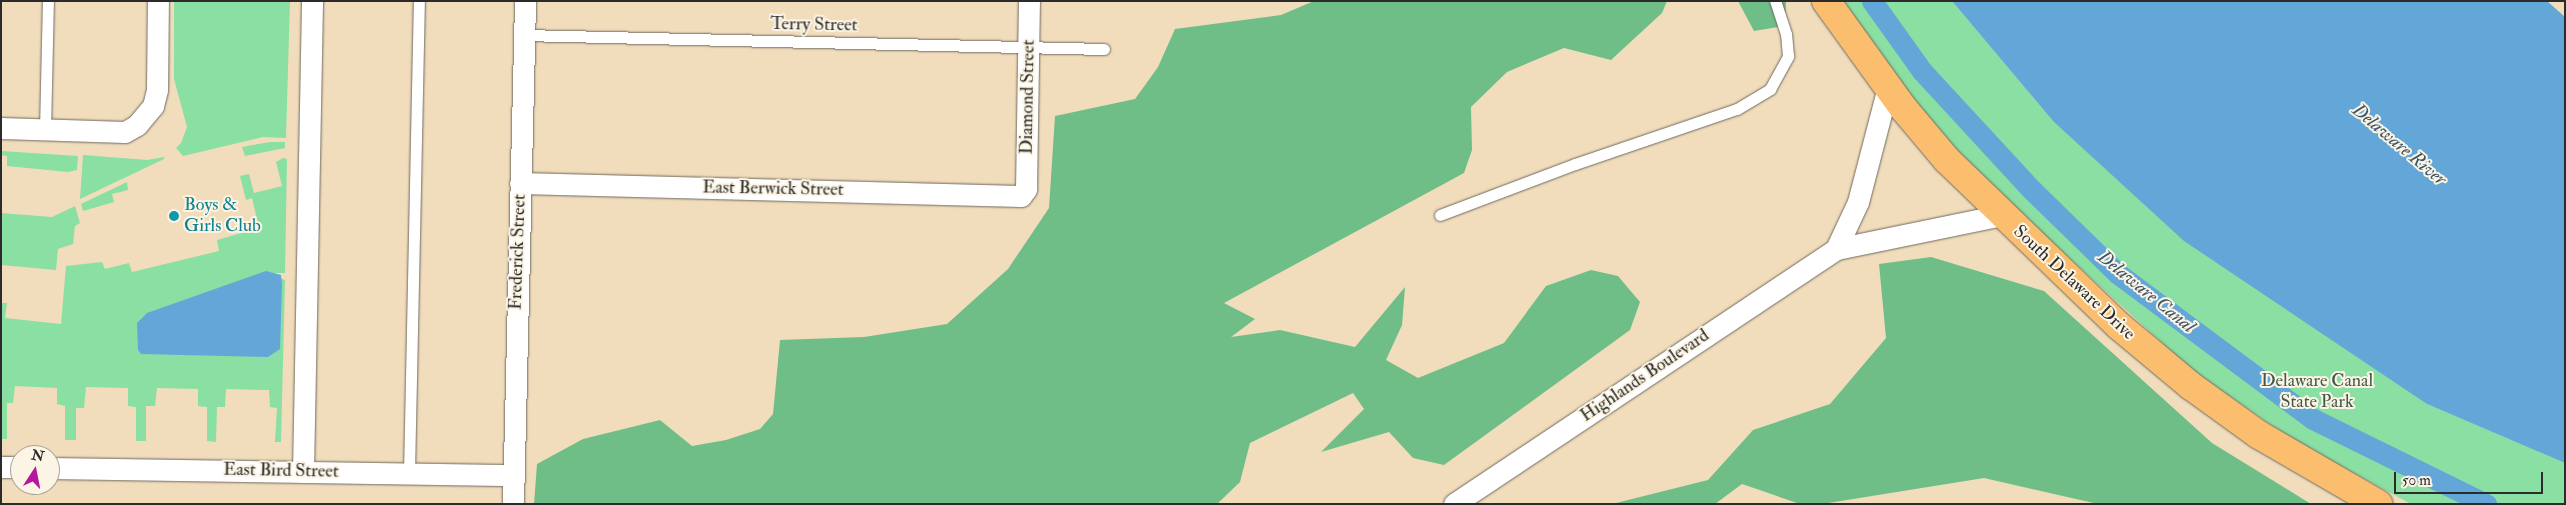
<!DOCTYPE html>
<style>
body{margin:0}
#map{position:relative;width:2566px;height:505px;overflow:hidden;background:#f1ddbc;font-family:"IM FELL Double Pica",serif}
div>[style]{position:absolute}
.green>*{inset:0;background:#8adfa2}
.forest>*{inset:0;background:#6fbe88}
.water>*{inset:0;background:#63a7d8}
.canal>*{height:21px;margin:-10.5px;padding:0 10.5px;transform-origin:10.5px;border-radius:10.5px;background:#63a7d8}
.roads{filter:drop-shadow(0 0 1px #70695e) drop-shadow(0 0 1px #70695e)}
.service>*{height:11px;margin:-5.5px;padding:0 5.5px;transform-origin:5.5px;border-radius:5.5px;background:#fff}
.minor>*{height:21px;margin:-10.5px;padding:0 10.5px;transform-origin:10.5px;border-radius:10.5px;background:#fff}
.trunk>*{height:28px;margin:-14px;padding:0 14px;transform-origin:14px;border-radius:14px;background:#fabe6e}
.dots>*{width:14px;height:14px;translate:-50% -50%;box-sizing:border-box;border:2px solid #fcf5e5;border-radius:50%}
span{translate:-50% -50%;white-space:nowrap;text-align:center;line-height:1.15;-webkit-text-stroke:4px #fcf5e5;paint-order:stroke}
.street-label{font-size:18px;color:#2b2b2b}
.culture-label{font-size:18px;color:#0d838f}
.left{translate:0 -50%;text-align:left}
.park-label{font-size:18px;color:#435849}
.water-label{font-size:19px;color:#3f5668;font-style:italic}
.frame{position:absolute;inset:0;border:2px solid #2b2b2b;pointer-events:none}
.north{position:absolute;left:10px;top:445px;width:50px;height:50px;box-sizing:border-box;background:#fcf5e5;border:1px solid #a8a49b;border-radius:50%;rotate:11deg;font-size:14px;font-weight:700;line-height:20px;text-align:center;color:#2b2b2b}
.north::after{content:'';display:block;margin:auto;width:18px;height:22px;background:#b5179e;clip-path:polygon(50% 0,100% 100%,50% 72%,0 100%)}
.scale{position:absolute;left:2394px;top:472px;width:149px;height:22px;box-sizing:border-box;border:2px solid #2b2b2b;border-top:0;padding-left:6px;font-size:15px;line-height:18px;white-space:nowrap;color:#2b2b2b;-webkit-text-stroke:4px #fcf5e5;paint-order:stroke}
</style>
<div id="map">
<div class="green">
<i style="clip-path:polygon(174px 1px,290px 1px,286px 138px,263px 137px,183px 156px,176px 148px,181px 143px,187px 127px,174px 79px)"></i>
<i style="clip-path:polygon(1839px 1px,1952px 1px,2053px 121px,2427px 404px,2565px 463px,2565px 504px,2411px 504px,2293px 440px,2192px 370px,1976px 173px,1890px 74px)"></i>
<i style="clip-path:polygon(270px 142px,285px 142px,285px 148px,245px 156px,242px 147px)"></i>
<i style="clip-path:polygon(1px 151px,78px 156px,77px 170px,68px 172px,7px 166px,7px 156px,1px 155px)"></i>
<i style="clip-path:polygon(83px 155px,147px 160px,164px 157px,164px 159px,80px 199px)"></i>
<i style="clip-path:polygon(283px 158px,287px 159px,285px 273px,266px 273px,285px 280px,281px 442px,275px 442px,277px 408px,270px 407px,269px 390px,226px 389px,225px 407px,217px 407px,216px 442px,207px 441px,207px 407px,198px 406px,198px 389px,157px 388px,155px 406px,146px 406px,146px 441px,136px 441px,136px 407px,128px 406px,128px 388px,86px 387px,84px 408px,76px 408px,76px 440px,65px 440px,65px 406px,57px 404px,57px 388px,15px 386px,13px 403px,7px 403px,7px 439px,1px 439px,2px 303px,7px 303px,5px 318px,61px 324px,66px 266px,102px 262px,105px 269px,129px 263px,132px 272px,219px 251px,217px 240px,259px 228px,252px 198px,246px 200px,240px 176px,249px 174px,254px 193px,282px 186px,276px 162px)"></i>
<i style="clip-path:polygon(127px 182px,128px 190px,112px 194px,114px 202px,83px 211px,81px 204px)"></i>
<i style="clip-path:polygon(75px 206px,80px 223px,75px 226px,73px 244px,58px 249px,56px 270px,1px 265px,1px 213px,52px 217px)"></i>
</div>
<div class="forest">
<i style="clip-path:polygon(1314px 1px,1667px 1px,1662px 13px,1611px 60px,1564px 48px,1507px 72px,1471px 107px,1472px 150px,1464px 173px,1224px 303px,1255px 319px,1231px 337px,1280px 330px,1355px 347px,1405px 287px,1402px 325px,1386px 360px,1418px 378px,1504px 343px,1546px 286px,1591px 270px,1618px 276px,1640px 302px,1630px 330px,1444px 465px,1413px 458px,1389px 432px,1321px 452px,1364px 409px,1353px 393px,1250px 443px,1240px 482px,1217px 504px,534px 504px,537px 464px,583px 439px,660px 420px,692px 446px,726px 440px,760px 429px,773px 414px,780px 340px,864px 337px,947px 324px,1008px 269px,1049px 208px,1055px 116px,1135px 99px,1158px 67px,1175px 29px,1281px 15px)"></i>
<i style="clip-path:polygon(1738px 1px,1786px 1px,1785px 26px,1754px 31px)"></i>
<i style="clip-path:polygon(1931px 257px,2044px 291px,2212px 443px,2311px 504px,2098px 504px,1984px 478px,1822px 504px,1800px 504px,1742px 484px,1715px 504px,1612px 504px,1708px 480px,1753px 430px,1830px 404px,1886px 338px,1879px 264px)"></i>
</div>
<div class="water">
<i style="clip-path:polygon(1952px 1px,2547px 1px,2565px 17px,2565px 463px,2427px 404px,2184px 241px,2053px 121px)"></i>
<i style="clip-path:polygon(266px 271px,281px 275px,282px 284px,280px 349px,268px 357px,141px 354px,138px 350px,137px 323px,147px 313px)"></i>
</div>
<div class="canal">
<i style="left:1872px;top:1px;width:86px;rotate:54.5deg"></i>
<i style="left:1922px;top:71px;width:162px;rotate:47.3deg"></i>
<i style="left:2032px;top:190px;width:119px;rotate:44.3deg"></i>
<i style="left:2117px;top:273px;width:244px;rotate:36.7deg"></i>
<i style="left:2313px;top:419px;width:193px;rotate:26.2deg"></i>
</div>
<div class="roads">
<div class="service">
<i style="left:523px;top:35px;width:581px;rotate:1.38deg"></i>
<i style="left:45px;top:130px;width:129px;rotate:-88.7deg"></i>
<i style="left:1440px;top:215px;width:144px;rotate:-20.7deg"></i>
<i style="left:1575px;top:164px;width:171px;rotate:-18.8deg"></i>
<i style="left:1737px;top:109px;width:39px;rotate:-31deg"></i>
<i style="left:1770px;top:89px;width:38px;rotate:-61deg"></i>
<i style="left:1788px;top:56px;width:22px;rotate:-95deg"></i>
<i style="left:1786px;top:34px;width:35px;rotate:-108deg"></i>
<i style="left:409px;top:473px;width:472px;rotate:-88.8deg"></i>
</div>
<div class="minor">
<i style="left:1px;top:128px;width:124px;rotate:1.8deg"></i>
<i style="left:125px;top:132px;width:14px;rotate:-30deg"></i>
<i style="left:137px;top:125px;width:25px;rotate:-50deg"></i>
<i style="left:153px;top:106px;width:16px;rotate:-76deg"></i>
<i style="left:157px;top:90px;width:89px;rotate:-89.4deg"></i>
<i style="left:520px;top:183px;width:501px;rotate:1.49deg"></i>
<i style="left:1021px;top:196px;width:9px;rotate:-54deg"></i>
<i style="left:1026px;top:189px;width:188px;rotate:-89.1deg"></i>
<i style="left:1836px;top:249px;width:52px;rotate:-64.9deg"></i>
<i style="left:1858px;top:202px;width:119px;rotate:-75.4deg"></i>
<i style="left:1px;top:467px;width:19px"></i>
<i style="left:50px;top:468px;width:462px;rotate:0.9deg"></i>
<i style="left:303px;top:472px;width:471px;rotate:-88.9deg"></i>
<i style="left:513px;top:504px;width:503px;rotate:-88.63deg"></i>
<i style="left:1454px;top:504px;width:459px;rotate:-33.7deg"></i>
<i style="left:1836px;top:249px;width:168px;rotate:-11.6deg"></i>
</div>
<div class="trunk">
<i style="left:1826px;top:1px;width:133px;rotate:54.2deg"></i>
<i style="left:1904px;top:109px;width:67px;rotate:49.9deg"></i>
<i style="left:1947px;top:160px;width:239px;rotate:44deg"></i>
<i style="left:2119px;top:326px;width:94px;rotate:39.8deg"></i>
<i style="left:2191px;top:386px;width:84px;rotate:35.8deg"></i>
<i style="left:2259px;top:435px;width:138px;rotate:30.1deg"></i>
</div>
</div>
<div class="dots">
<i style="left:174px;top:216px;background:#0f9aa8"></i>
</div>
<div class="street-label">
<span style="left:814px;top:25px;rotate:1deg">Terry Street</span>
<span style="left:1028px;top:97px;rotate:-89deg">Diamond Street</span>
<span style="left:773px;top:189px;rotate:1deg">East Berwick Street</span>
<span style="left:518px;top:252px;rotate:-88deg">Frederick Street</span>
<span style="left:2074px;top:283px;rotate:43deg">South Delaware Drive</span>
<span style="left:1645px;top:376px;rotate:-34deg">Highlands Boulevard</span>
<span style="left:281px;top:471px;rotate:1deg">East Bird Street</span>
</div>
<div class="culture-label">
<span class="left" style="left:184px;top:216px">Boys &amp;<br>Girls Club</span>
</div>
<div class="park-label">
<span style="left:2317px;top:392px">Delaware Canal<br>State Park</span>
</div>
<div class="water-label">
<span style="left:2399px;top:145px;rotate:40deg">Delaware River</span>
<span style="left:2146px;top:292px;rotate:39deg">Delaware Canal</span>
</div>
<div class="frame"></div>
<div class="north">N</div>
<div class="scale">50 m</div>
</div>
